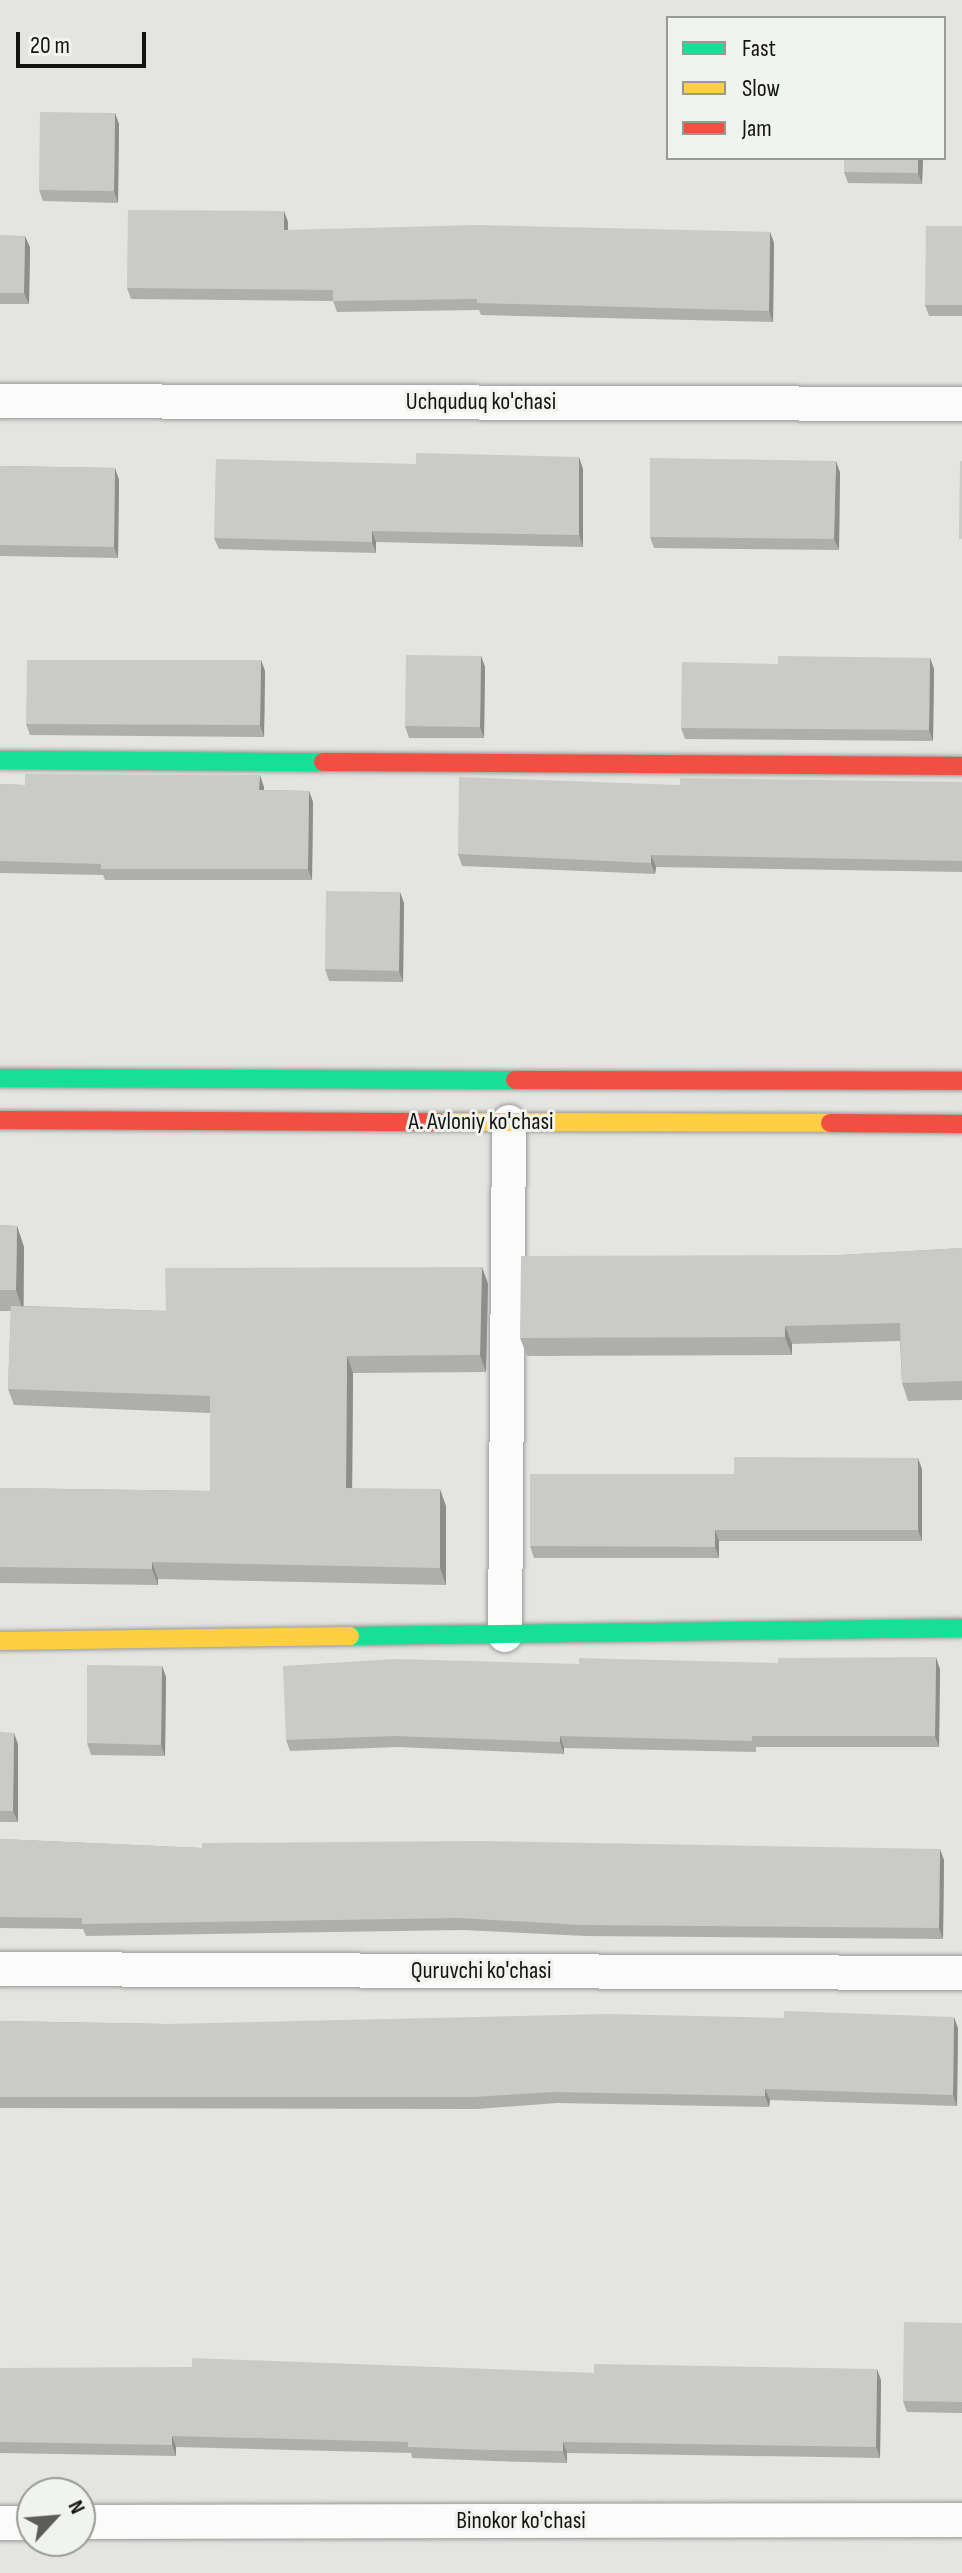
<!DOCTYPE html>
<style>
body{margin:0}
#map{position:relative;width:962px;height:2573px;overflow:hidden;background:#e4e5e2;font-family:"Sofia Sans Condensed",sans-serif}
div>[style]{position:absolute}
.roads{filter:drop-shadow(0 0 2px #999a97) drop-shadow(0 0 2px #999a97)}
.street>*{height:34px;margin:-17px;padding:0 17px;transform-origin:17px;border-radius:17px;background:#fbfbfb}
.fast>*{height:18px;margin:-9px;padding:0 9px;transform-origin:9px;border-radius:9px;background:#16e098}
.slow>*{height:18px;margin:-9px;padding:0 9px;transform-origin:9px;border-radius:9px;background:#ffcf43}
.jam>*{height:18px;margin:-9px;padding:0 9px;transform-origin:9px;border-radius:9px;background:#f24e42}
.wall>*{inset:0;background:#aeafac}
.shaded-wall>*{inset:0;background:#8d8e8c}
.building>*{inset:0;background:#cacbc8}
span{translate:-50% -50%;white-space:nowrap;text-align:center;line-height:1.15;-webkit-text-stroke:6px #f1f4ee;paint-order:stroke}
.street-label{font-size:24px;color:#131412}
.legend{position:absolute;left:666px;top:16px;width:280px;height:144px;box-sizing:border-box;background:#f1f4ee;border:2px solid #989a96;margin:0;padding:10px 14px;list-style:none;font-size:24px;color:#131412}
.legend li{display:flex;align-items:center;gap:16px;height:40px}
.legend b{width:40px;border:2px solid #989a96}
.north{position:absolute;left:16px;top:2477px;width:80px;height:80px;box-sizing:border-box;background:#f1f4ee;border:2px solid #989a96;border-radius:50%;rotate:64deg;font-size:22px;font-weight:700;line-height:32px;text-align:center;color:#131412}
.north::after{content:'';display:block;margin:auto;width:28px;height:36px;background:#5c5d5b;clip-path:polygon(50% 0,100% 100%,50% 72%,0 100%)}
.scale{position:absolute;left:16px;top:32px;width:130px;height:36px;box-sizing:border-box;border:4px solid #131412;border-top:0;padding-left:10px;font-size:24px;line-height:28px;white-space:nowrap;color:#131412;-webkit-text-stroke:6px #f1f4ee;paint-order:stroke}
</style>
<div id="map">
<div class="roads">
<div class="street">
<i style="left:0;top:401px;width:962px;rotate:0.18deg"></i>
<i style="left:505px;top:1635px;width:513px;rotate:-89.55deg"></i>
<i style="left:0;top:1969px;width:962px;rotate:0.24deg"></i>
<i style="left:80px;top:2522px;width:882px;rotate:-0.13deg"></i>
<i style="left:0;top:2523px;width:32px"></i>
</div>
<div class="fast">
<i style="left:0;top:760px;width:323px;rotate:0.4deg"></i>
<i style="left:0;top:1078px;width:515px;rotate:0.22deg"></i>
<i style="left:350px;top:1636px;width:612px;rotate:-0.75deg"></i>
</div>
<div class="slow">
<i style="left:441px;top:1122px;width:389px;rotate:0.1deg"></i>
<i style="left:0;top:1641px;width:350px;rotate:-0.8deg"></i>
</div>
<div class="jam">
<i style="left:323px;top:762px;width:639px;rotate:0.36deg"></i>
<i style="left:515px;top:1080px;width:447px;rotate:0.1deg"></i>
<i style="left:0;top:1120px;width:441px;rotate:0.3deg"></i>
<i style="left:830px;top:1123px;width:132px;rotate:0.4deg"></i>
</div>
</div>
<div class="wall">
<i style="clip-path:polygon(115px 113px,119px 124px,118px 203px,43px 201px,39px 190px)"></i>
<i style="clip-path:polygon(844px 158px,923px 158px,922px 184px,848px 183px,844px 172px)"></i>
<i style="clip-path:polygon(284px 211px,288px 222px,288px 230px,770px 232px,774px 243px,773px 322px,481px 315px,479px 310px,337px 312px,333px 301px,131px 299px,127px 288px)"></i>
<i style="clip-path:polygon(962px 226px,962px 316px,929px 316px,925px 305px)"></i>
<i style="clip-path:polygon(0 235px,30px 247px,29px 304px,0 304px)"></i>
<i style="clip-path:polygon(0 466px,115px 468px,119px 480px,118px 558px,0 556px)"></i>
<i style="clip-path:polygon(583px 469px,583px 547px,376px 542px,376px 553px,219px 549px,214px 538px)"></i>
<i style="clip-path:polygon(840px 472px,839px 550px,654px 548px,650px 537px)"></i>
<i style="clip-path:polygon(481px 656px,485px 667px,484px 738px,409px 738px,405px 726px)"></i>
<i style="clip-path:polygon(930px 658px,934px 669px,933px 741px,685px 739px,681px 728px,778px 664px)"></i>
<i style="clip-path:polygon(261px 660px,265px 671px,264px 737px,30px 735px,26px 724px)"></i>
<i style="clip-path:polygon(260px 775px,264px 790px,309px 791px,313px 802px,312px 880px,105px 880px,103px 875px,0 873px,0 784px,25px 785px)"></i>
<i style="clip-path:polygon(962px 782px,962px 872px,656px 867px,655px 874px,462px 866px,458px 854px,680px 785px)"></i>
<i style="clip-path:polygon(404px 903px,403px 982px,329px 981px,325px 969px)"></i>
<i style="clip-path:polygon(0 1225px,17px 1226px,24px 1247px,24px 1306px,166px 1311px,482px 1267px,488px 1284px,486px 1372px,353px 1373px,352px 1488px,446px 1506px,446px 1585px,158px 1579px,158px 1585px,0 1583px,0 1488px,210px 1491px,210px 1413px,14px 1405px,8px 1389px,11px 1311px,0 1311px)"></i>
<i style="clip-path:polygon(962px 1248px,962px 1400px,908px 1401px,902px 1383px,900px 1341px,792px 1344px,792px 1355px,527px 1356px,520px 1338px,840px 1255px)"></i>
<i style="clip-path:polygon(922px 1469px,922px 1541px,719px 1541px,719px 1558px,534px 1558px,530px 1546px,734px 1474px)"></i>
<i style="clip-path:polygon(579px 1664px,940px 1669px,939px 1747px,756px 1747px,756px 1752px,564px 1748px,564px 1754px,398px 1747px,290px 1751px,286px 1740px)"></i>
<i style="clip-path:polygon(162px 1666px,166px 1677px,165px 1756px,91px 1755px,87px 1743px)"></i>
<i style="clip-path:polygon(0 1732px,18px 1744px,18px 1822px,0 1822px)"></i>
<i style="clip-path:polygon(0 1839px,202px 1848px,944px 1860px,943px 1939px,586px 1936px,462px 1930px,86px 1936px,83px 1929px,0 1928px)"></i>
<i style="clip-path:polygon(0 2021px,166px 2024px,958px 2028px,957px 2106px,770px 2100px,769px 2107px,557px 2103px,477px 2109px,0 2108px)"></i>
<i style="clip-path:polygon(962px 2323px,962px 2413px,907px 2412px,903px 2401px)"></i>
<i style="clip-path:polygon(0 2368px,594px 2373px,881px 2380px,880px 2458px,567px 2453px,567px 2463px,494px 2461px,412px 2458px,411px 2453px,176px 2447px,176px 2456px,0 2453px)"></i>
</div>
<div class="shaded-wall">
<i style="clip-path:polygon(115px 113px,119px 124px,118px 203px,114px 191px)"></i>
<i style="clip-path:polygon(918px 158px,923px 158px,922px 184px,918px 173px)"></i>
<i style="clip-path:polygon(284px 211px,288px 222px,288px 241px,284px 230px)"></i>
<i style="clip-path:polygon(770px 232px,774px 243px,773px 322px,769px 311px)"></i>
<i style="clip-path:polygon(25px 236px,30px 247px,29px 304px,24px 293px)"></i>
<i style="clip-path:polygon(579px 457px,583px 469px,583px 547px,579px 535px)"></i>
<i style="clip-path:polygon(836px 461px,840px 472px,839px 550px,834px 539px)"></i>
<i style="clip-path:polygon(115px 468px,119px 480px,118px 558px,114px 547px)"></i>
<i style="clip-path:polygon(372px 531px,376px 542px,376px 553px,372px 542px)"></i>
<i style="clip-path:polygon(481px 656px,485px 667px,484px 738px,480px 727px)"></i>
<i style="clip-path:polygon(930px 658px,934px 669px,933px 741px,929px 730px)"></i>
<i style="clip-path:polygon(261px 660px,265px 671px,264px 737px,260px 725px)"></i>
<i style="clip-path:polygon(260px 775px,264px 787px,263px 801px,259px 790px)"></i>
<i style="clip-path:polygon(309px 791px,313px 802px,312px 880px,308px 869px)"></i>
<i style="clip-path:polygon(651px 855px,656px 867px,655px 874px,651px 863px)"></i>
<i style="clip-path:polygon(400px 892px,404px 903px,403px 982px,399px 971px)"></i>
<i style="clip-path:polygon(17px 1226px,24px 1247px,23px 1311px,16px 1290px)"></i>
<i style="clip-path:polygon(482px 1267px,488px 1284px,486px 1372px,480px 1355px)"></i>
<i style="clip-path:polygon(785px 1326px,792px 1344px,792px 1355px,785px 1337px)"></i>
<i style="clip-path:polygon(347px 1356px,353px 1373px,352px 1505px,346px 1488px)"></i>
<i style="clip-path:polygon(918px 1458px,922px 1469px,922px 1541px,918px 1530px)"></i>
<i style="clip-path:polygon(440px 1489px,446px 1506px,446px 1585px,440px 1568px)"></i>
<i style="clip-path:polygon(715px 1530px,719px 1541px,719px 1558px,715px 1547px)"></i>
<i style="clip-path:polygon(152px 1562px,158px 1579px,158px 1585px,152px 1569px)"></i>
<i style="clip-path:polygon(936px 1657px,940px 1669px,939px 1747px,935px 1736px)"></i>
<i style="clip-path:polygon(162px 1666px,166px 1677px,165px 1756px,161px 1745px)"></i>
<i style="clip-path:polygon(14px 1733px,18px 1744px,18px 1822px,13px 1811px)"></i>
<i style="clip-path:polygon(560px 1736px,564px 1748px,564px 1754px,560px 1742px)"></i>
<i style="clip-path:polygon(940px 1849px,944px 1860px,943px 1939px,939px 1928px)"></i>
<i style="clip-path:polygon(954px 2017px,958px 2028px,957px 2106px,953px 2095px)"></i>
<i style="clip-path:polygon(765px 2089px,770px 2100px,769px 2107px,765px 2096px)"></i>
<i style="clip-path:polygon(877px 2369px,881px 2380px,880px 2458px,876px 2447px)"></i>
<i style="clip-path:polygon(172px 2436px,176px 2447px,176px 2456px,172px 2445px)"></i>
<i style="clip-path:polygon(563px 2442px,567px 2453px,567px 2463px,563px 2451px)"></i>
</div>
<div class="building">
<i style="clip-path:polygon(40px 112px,115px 113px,114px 191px,39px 190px)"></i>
<i style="clip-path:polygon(844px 158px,918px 158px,918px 173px,844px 172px)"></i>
<i style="clip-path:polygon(128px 210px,284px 211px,284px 230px,478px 225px,770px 232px,769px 311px,477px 303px,477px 299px,333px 301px,333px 290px,127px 288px)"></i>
<i style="clip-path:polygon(926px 226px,962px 226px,962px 305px,925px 305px)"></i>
<i style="clip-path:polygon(0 235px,25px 236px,24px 293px,0 293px)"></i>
<i style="clip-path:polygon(416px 453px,579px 457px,579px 535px,372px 531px,372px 542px,214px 538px,216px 459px,416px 464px)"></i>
<i style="clip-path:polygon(650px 458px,836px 461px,834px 539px,650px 537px)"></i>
<i style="clip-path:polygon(960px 461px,962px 461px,962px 539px,959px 539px)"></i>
<i style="clip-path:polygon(0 466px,115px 468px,114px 547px,0 545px)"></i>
<i style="clip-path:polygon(406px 655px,481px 656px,480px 727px,405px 726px)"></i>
<i style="clip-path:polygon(778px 656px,930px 658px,929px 730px,681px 728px,682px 662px,778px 664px)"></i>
<i style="clip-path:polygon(27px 660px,261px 660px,260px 725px,26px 724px)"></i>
<i style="clip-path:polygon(25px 774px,260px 775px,259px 790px,309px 791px,308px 869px,101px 869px,101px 864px,0 861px,0 784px,25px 785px)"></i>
<i style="clip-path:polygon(459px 777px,680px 785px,680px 778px,962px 782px,962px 861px,651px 855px,651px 863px,458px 854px)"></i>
<i style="clip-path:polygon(326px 891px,400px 892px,399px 971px,325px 969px)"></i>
<i style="clip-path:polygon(0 1225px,17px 1226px,16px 1290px,0 1290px)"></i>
<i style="clip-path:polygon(962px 1248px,962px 1381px,902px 1383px,900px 1323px,785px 1326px,785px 1337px,520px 1338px,521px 1256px,840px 1255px)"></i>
<i style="clip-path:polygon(482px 1267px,480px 1355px,347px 1356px,346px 1488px,440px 1489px,440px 1568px,152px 1562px,152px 1569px,0 1567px,0 1488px,210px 1491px,210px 1396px,8px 1389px,11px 1306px,166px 1311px,165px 1268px)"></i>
<i style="clip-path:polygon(734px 1457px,918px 1458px,918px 1530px,715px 1530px,715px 1547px,530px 1546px,530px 1474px,734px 1474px)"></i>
<i style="clip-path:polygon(936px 1657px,935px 1736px,752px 1736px,752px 1741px,560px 1736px,560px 1742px,394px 1736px,286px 1740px,283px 1666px,395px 1659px,579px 1664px,579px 1658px,778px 1663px,778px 1658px)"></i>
<i style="clip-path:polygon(87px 1665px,162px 1666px,161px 1745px,87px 1743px)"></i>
<i style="clip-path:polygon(0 1732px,14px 1733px,13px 1811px,0 1811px)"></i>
<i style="clip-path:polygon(0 1839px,202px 1848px,202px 1843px,480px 1841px,940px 1849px,939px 1928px,581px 1925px,458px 1918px,82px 1924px,82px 1918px,0 1917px)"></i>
<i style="clip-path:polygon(784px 2011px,954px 2017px,953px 2095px,765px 2089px,765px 2096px,553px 2092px,473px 2097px,0 2097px,0 2021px,166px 2024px,608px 2014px,784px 2018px)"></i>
<i style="clip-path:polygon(904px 2322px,962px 2323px,962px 2402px,903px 2401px)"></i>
<i style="clip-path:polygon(192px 2358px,594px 2373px,594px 2364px,877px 2369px,876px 2447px,563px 2442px,563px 2451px,489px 2450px,408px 2447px,408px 2442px,172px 2436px,172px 2445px,0 2442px,0 2368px,192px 2367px)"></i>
</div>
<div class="street-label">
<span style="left:481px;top:402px">Uchquduq ko'chasi</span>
<span style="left:481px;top:1122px">A. Avloniy ko'chasi</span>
<span style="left:481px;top:1971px">Quruvchi ko'chasi</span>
<span style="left:521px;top:2521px">Binokor ko'chasi</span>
</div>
<ul class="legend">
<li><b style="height:10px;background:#16e098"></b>Fast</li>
<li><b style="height:10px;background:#ffcf43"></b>Slow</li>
<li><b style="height:10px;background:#f24e42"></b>Jam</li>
</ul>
<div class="north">N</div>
<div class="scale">20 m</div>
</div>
